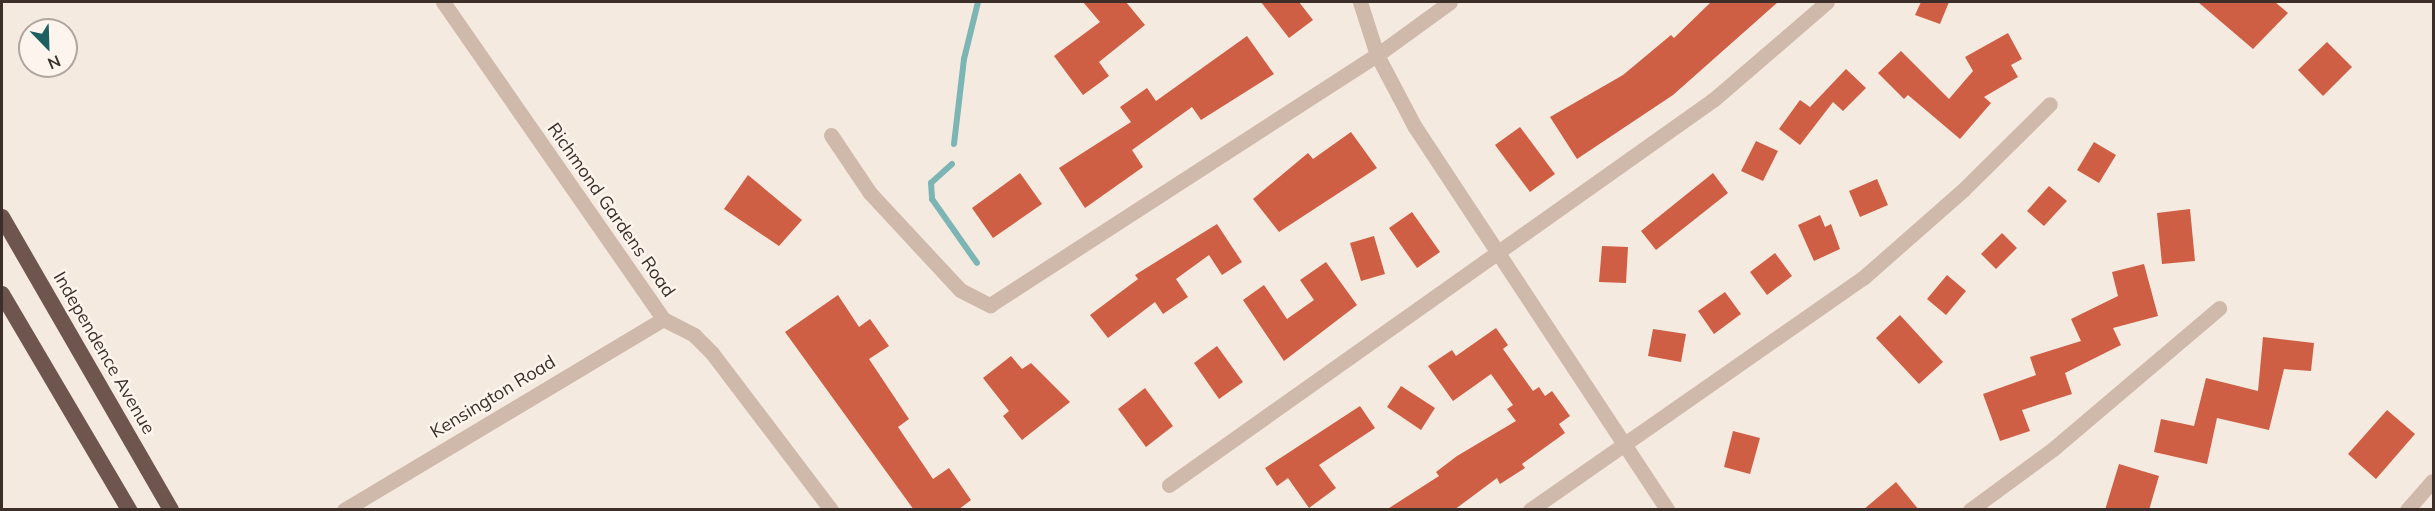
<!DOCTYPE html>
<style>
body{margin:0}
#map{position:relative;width:2435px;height:511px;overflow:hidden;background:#f5eae0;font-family:Mulish,sans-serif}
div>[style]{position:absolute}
.stream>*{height:6px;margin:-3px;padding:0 3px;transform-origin:3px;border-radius:3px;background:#7cb5b4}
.building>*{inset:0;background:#ce5f44}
.minor>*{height:15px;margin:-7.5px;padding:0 7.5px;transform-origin:7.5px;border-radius:7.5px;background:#cfb9aa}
.trunk>*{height:16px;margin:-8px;padding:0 8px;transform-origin:8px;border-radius:8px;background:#6e564e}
span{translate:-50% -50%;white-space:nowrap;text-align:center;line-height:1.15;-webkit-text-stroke:5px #fcf4ed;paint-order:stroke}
.street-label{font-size:18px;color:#3c2f2a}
.frame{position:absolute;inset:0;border:3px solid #3c2f2a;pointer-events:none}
.north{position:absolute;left:18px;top:18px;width:60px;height:60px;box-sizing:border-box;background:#fcf4ed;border:2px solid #afa59f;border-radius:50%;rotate:157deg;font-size:16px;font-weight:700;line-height:24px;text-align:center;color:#3c2f2a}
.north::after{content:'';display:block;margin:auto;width:21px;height:27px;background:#1c6061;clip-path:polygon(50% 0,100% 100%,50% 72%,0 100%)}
</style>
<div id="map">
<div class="stream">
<i style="left:954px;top:144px;width:86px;rotate:-83.3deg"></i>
<i style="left:964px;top:59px;width:59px;rotate:-76.2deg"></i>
<i style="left:952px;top:164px;width:28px;rotate:138deg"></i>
<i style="left:931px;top:183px;width:16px;rotate:86deg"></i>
<i style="left:932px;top:199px;width:78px;rotate:54.9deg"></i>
</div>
<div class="building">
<i style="clip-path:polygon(1083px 2px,1126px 2px,1145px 25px,1099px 62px,1109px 76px,1083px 95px,1054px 56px,1100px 22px)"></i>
<i style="clip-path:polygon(1261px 2px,1299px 2px,1313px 20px,1289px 38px)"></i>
<i style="clip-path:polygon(1711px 2px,1778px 2px,1673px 95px,1577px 159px,1550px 117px,1623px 75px,1671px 35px,1674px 38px)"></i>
<i style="clip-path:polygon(1921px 2px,1949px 2px,1940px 24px,1915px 15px)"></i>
<i style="clip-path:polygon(2198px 2px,2275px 2px,2288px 13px,2253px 49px)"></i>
<i style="clip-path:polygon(2008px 33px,2022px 59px,2011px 65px,2018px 77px,1984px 97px,1991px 103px,1960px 139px,1908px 95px,1904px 99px,1878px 73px,1901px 51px,1949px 99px,1973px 71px,1965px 57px)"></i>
<i style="clip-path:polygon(1247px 36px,1274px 74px,1201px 120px,1192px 107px,1132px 150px,1143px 167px,1085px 208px,1059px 168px,1131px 122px,1120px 107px,1147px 88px,1156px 101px)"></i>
<i style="clip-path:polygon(2327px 42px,2352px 67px,2323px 96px,2298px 70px)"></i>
<i style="clip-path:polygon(1846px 69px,1866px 88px,1843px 111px,1833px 102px,1800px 145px,1779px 129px,1800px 100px,1810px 107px)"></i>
<i style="clip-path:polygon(1520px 127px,1555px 174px,1530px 192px,1495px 145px)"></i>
<i style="clip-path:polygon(1351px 132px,1377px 168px,1279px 232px,1253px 199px,1308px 153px,1313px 159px)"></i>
<i style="clip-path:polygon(1756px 141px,1778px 151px,1763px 181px,1741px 171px)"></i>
<i style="clip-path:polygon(2094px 142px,2116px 155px,2099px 183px,2077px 170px)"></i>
<i style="clip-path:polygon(1020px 173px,1042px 204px,993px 238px,972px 208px)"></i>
<i style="clip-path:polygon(1713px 173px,1728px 193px,1656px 250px,1641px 231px)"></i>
<i style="clip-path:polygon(748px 175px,802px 220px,779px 246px,724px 209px)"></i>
<i style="clip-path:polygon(1877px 179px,1888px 205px,1860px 217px,1849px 191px)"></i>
<i style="clip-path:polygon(2049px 186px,2067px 201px,2044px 226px,2027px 211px)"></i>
<i style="clip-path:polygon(2190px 209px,2195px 261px,2162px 264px,2157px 213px)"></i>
<i style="clip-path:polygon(1412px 212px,1440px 252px,1417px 268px,1389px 228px)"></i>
<i style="clip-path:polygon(1820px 215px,1825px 227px,1831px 224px,1840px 249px,1814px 261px,1798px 225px)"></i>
<i style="clip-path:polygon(1217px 224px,1242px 262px,1222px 275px,1209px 255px,1176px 279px,1188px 297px,1163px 314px,1155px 302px,1108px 338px,1090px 315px,1138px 279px,1135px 275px)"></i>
<i style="clip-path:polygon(2002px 233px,2017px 248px,1996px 269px,1981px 254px)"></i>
<i style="clip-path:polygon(1374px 236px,1385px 274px,1361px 281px,1350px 243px)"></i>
<i style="clip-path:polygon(1602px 246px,1628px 247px,1626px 283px,1599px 282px)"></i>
<i style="clip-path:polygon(1775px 253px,1792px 276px,1767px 295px,1750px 272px)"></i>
<i style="clip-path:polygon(1326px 262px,1357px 305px,1284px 361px,1243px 300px,1264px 285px,1287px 319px,1314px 300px,1300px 280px)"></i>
<i style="clip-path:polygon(2144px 264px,2158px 316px,2113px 328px,2121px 345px,2065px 373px,2072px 394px,2022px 410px,2030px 431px,2000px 441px,1983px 394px,2036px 375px,2030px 357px,2081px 341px,2071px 319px,2118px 296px,2112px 272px)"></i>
<i style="clip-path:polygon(1947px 275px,1966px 291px,1946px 315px,1927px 299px)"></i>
<i style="clip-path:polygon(1725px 292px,1741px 314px,1714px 334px,1698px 311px)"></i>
<i style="clip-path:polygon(838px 295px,859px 327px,870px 319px,889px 346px,869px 359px,909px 419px,898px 427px,933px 479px,949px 468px,971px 500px,958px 510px,914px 510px,785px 332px)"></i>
<i style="clip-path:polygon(1900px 315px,1943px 362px,1919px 384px,1876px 338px)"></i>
<i style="clip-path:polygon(1496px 328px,1508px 345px,1503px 349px,1533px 391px,1539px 387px,1545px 396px,1552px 391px,1570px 416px,1559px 424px,1565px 433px,1522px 464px,1525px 468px,1500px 484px,1497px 478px,1454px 510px,1386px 510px,1439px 476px,1436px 472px,1457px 456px,1516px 421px,1507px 409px,1513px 405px,1491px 374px,1453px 401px,1428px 366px,1452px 350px,1456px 356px)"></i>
<i style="clip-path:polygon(1653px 329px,1686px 334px,1681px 362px,1648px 356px)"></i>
<i style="clip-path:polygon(2263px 337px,2314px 343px,2311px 371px,2284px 369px,2269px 430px,2217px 418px,2207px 464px,2154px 452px,2161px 419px,2194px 426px,2206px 378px,2258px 391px)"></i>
<i style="clip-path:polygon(1217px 346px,1243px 382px,1219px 399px,1194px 363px)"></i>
<i style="clip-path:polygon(1011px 356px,1022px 369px,1031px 363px,1070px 402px,1022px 440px,1003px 416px,1009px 411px,983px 378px)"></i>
<i style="clip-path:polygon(1401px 386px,1435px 408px,1421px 430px,1387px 407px)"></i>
<i style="clip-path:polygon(1145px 388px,1173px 426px,1146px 447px,1118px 409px)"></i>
<i style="clip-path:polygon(1360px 406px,1375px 428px,1319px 465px,1336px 488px,1309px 508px,1288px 478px,1277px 486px,1265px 468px)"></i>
<i style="clip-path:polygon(2387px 410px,2415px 434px,2376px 479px,2348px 454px)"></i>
<i style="clip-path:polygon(1733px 431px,1760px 438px,1750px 474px,1724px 467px)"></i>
<i style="clip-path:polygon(2119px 464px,2159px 476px,2149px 510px,2105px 510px)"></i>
<i style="clip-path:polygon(1896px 482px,1919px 510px,1863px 510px)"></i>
</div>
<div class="minor">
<i style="left:443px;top:2px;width:386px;rotate:55.2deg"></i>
<i style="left:663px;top:319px;width:35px;rotate:27deg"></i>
<i style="left:694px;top:335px;width:25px;rotate:45deg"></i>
<i style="left:712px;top:353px;width:197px;rotate:52.8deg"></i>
<i style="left:1360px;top:2px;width:56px;rotate:72.2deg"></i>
<i style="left:1377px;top:55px;width:81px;rotate:62.2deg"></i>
<i style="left:1415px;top:127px;width:459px;rotate:56.6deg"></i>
<i style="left:831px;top:135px;width:70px;rotate:56.1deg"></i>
<i style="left:870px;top:193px;width:132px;rotate:47.1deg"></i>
<i style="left:960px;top:290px;width:34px;rotate:27deg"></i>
<i style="left:990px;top:305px;width:461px;rotate:-32.9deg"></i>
<i style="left:1377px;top:55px;width:90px;rotate:-36deg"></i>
<i style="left:1169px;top:485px;width:666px;rotate:-35.29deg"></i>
<i style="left:1713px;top:100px;width:150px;rotate:-40.7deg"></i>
<i style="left:344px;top:510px;width:372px;rotate:-30.9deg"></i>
<i style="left:1530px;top:510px;width:407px;rotate:-34.9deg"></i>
<i style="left:1864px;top:277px;width:132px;rotate:-41.3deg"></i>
<i style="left:1963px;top:190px;width:122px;rotate:-44.7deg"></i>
<i style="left:1970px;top:510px;width:103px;rotate:-36.3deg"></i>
<i style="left:2053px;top:449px;width:218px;rotate:-40.3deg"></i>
<i style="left:2407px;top:510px;width:38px;rotate:-49deg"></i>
</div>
<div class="trunk">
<i style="left:2px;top:217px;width:338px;rotate:60deg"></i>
<i style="left:2px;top:294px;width:251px;rotate:59.5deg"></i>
</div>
<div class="street-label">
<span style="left:611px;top:210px;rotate:55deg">Richmond Gardens Road</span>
<span style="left:104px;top:353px;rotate:60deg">Independence Avenue</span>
<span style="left:493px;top:397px;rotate:-31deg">Kensington Road</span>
</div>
<div class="frame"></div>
<div class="north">N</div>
</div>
